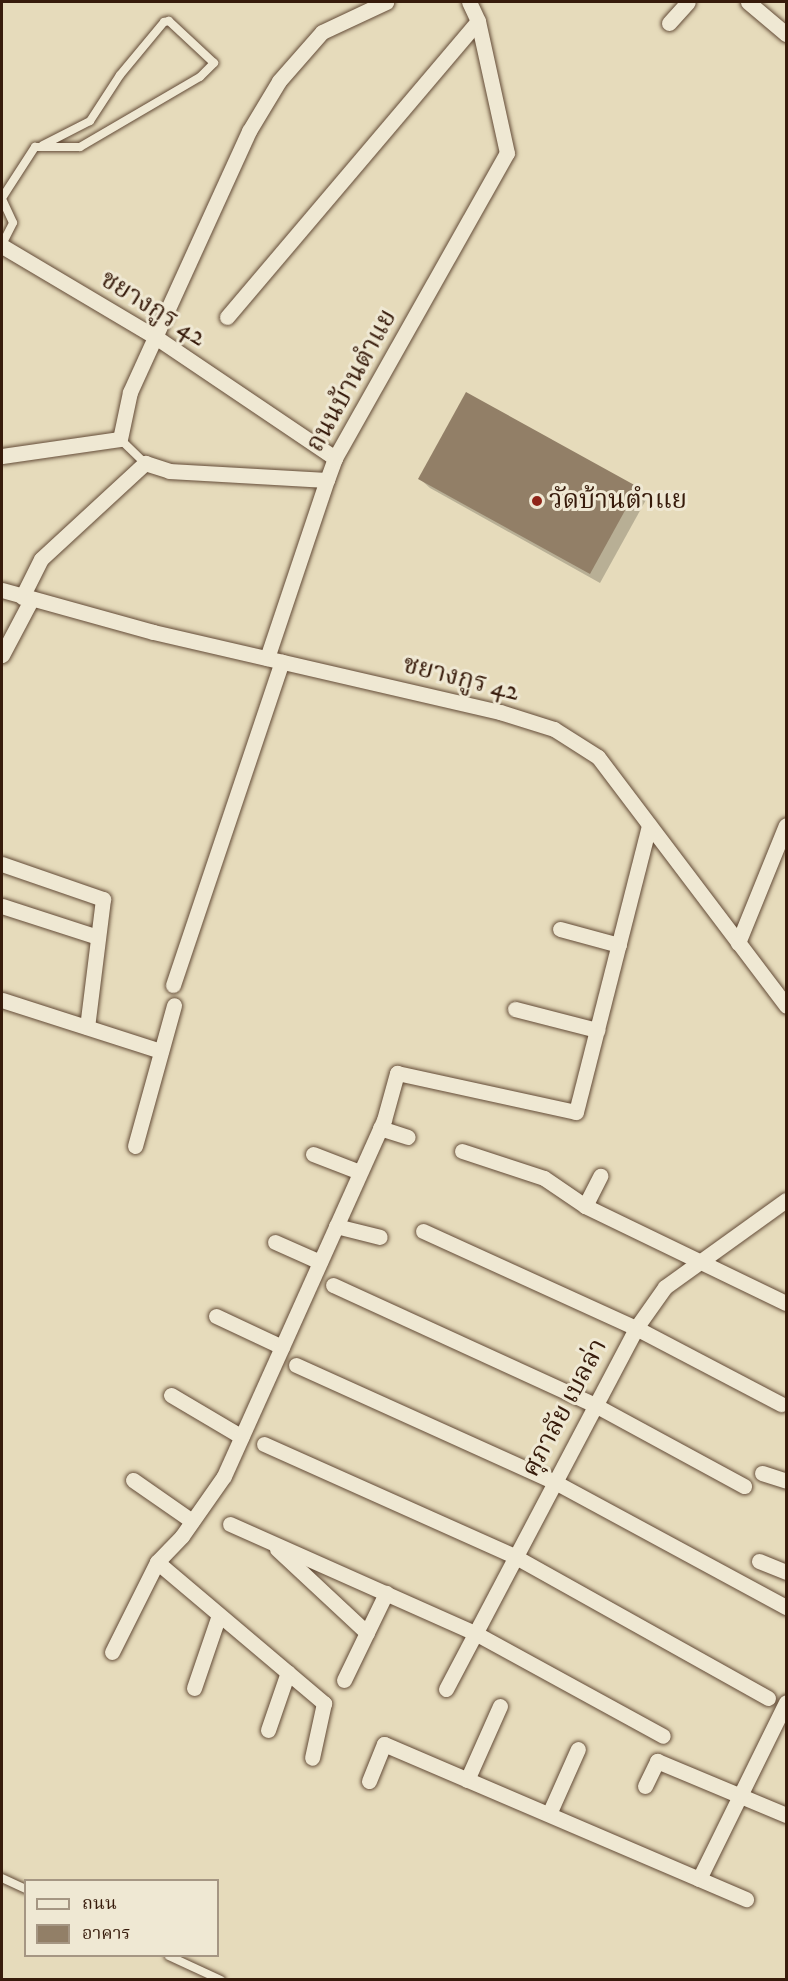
<!DOCTYPE html>
<meta charset="utf-8">
<style>
body{margin:0}
#map{position:relative;width:788px;height:1981px;overflow:hidden;background:#e6dbbb;font-family:"IM FELL DW Pica","Noto Serif Thai",serif}
div>[style]{position:absolute}
.shadow>*{inset:0;background:#0003}
.building>*{inset:0;background:#927f67}
.roads{filter:drop-shadow(0 0 2px #634b37) drop-shadow(0 0 2px #634b37)}
.lane>*{height:8px;margin:-4px;padding:0 4px;transform-origin:4px;border-radius:4px;background:#efe8d3}
.street>*{height:15px;margin:-7.5px;padding:0 7.5px;transform-origin:7.5px;border-radius:7.5px;background:#efe8d3}
.dots>*{width:16px;height:16px;translate:-50% -50%;box-sizing:border-box;border:3px solid #efe8d3;border-radius:50%}
span{translate:-50% -50%;white-space:nowrap;text-align:center;line-height:1.15;-webkit-text-stroke:6px #efe8d3;paint-order:stroke}
.street-label{font-size:26px;color:#371b0b}
.poi-label{font-size:26px;color:#371b0b}
.left{translate:0 -50%;text-align:left}
.frame{position:absolute;inset:0;border:3px solid #371b0b;pointer-events:none}
.legend{position:absolute;left:24px;top:1879px;width:195px;height:78px;box-sizing:border-box;background:#efe8d3;border:2px solid #a59683;margin:0;padding:8px 10px;list-style:none;font-size:18px;color:#371b0b}
.legend li{display:flex;align-items:center;gap:12px;height:30px}
.legend b{width:30px;border:2px solid #a59683}
</style>
<div id="map">
<div class="shadow">
<i style="clip-path:polygon(467px 394px,638px 488px,647px 498px,600px 583px,430px 488px,420px 479px)"></i>
</div>
<div class="building">
<i style="clip-path:polygon(466px 392px,638px 487px,590px 574px,418px 479px)"></i>
</div>
<div class="roads">
<div class="lane">
<i style="left:2px;top:198px;width:61px;rotate:-57.1deg"></i>
<i style="left:35px;top:147px;width:45px"></i>
<i style="left:80px;top:147px;width:139px;rotate:-30.3deg"></i>
<i style="left:200px;top:77px;width:20px;rotate:-45deg"></i>
<i style="left:214px;top:63px;width:62px;rotate:-137deg"></i>
<i style="left:169px;top:21px;width:5px;rotate:169deg"></i>
<i style="left:164px;top:22px;width:69px;rotate:129.7deg"></i>
<i style="left:120px;top:75px;width:55px;rotate:123.1deg"></i>
<i style="left:90px;top:121px;width:53px;rotate:152.9deg"></i>
<i style="left:2px;top:199px;width:26px;rotate:65deg"></i>
<i style="left:13px;top:223px;width:25px;rotate:117deg"></i>
<i style="left:120px;top:439px;width:35px;rotate:44deg"></i>
<i style="left:2px;top:1878px;width:26px;rotate:25deg"></i>
<i style="left:169px;top:1956px;width:57px;rotate:24.8deg"></i>
</div>
<div class="street">
<i style="left:748px;top:2px;width:50px;rotate:40.1deg"></i>
<i style="left:669px;top:23px;width:28px;rotate:-48deg"></i>
<i style="left:2px;top:246px;width:180px;rotate:30.7deg"></i>
<i style="left:157px;top:338px;width:215px;rotate:34deg"></i>
<i style="left:227px;top:317px;width:388px;rotate:-49.7deg"></i>
<i style="left:2px;top:456px;width:119px;rotate:-8.2deg"></i>
<i style="left:120px;top:439px;width:48px;rotate:-78deg"></i>
<i style="left:130px;top:392px;width:287px;rotate:-65.5deg"></i>
<i style="left:249px;top:131px;width:58px;rotate:-59deg"></i>
<i style="left:279px;top:81px;width:65px;rotate:-48.7deg"></i>
<i style="left:322px;top:32px;width:71px;rotate:-25.1deg"></i>
<i style="left:2px;top:590px;width:157px;rotate:15.5deg"></i>
<i style="left:153px;top:632px;width:356px;rotate:13deg"></i>
<i style="left:500px;top:712px;width:57px;rotate:17.5deg"></i>
<i style="left:554px;top:729px;width:52px;rotate:32.5deg"></i>
<i style="left:598px;top:757px;width:312px;rotate:52.9deg"></i>
<i style="left:22px;top:597px;width:42px;rotate:-63.4deg"></i>
<i style="left:41px;top:559px;width:142px;rotate:-42.7deg"></i>
<i style="left:145px;top:463px;width:25px;rotate:18deg"></i>
<i style="left:169px;top:471px;width:158px;rotate:3.3deg"></i>
<i style="left:327px;top:480px;width:23px;rotate:-70deg"></i>
<i style="left:335px;top:458px;width:350px;rotate:-60.6deg"></i>
<i style="left:507px;top:153px;width:135px;rotate:-102.4deg"></i>
<i style="left:478px;top:21px;width:21px;rotate:-115deg"></i>
<i style="left:2px;top:655px;width:62px;rotate:-62.2deg"></i>
<i style="left:267px;top:658px;width:188px;rotate:-71.4deg"></i>
<i style="left:2px;top:864px;width:107px;rotate:19.1deg"></i>
<i style="left:103px;top:899px;width:129px;rotate:97.1deg"></i>
<i style="left:2px;top:906px;width:101px;rotate:17.9deg"></i>
<i style="left:560px;top:929px;width:61px;rotate:15.2deg"></i>
<i style="left:738px;top:943px;width:127px;rotate:-67.9deg"></i>
<i style="left:173px;top:985px;width:341px;rotate:-71.4deg"></i>
<i style="left:2px;top:1000px;width:167px;rotate:17.8deg"></i>
<i style="left:515px;top:1009px;width:85px;rotate:14.4deg"></i>
<i style="left:380px;top:1128px;width:29px;rotate:18deg"></i>
<i style="left:135px;top:1146px;width:146px;rotate:-74.5deg"></i>
<i style="left:462px;top:1151px;width:86px;rotate:18.2deg"></i>
<i style="left:544px;top:1178px;width:50px;rotate:34.3deg"></i>
<i style="left:585px;top:1206px;width:223px;rotate:25.8deg"></i>
<i style="left:313px;top:1154px;width:50px;rotate:21deg"></i>
<i style="left:585px;top:1206px;width:34px;rotate:-63deg"></i>
<i style="left:336px;top:1226px;width:45px;rotate:14deg"></i>
<i style="left:423px;top:1231px;width:234px;rotate:24.5deg"></i>
<i style="left:636px;top:1328px;width:164px;rotate:27.7deg"></i>
<i style="left:275px;top:1242px;width:49px;rotate:24deg"></i>
<i style="left:333px;top:1285px;width:286px;rotate:24.6deg"></i>
<i style="left:593px;top:1404px;width:172px;rotate:28.5deg"></i>
<i style="left:216px;top:1316px;width:73px;rotate:25.2deg"></i>
<i style="left:296px;top:1365px;width:282px;rotate:24.3deg"></i>
<i style="left:553px;top:1481px;width:265px;rotate:28.4deg"></i>
<i style="left:171px;top:1395px;width:82px;rotate:30.6deg"></i>
<i style="left:264px;top:1444px;width:274px;rotate:24.1deg"></i>
<i style="left:514px;top:1556px;width:291px;rotate:29.2deg"></i>
<i style="left:762px;top:1473px;width:25px;rotate:18deg"></i>
<i style="left:133px;top:1480px;width:72px;rotate:34.8deg"></i>
<i style="left:230px;top:1524px;width:268px;rotate:24deg"></i>
<i style="left:475px;top:1633px;width:214px;rotate:28.7deg"></i>
<i style="left:277px;top:1549px;width:123px;rotate:43deg"></i>
<i style="left:759px;top:1561px;width:29px;rotate:22deg"></i>
<i style="left:157px;top:1562px;width:219px;rotate:40.2deg"></i>
<i style="left:324px;top:1703px;width:56px;rotate:102.3deg"></i>
<i style="left:112px;top:1652px;width:101px;rotate:-63.4deg"></i>
<i style="left:157px;top:1562px;width:36px;rotate:-46deg"></i>
<i style="left:182px;top:1536px;width:73px;rotate:-55deg"></i>
<i style="left:224px;top:1476px;width:390px;rotate:-65.8deg"></i>
<i style="left:384px;top:1120px;width:49px;rotate:-74.5deg"></i>
<i style="left:397px;top:1073px;width:183px;rotate:12.3deg"></i>
<i style="left:576px;top:1112px;width:296px;rotate:-75.7deg"></i>
<i style="left:344px;top:1680px;width:97px;rotate:-64.2deg"></i>
<i style="left:194px;top:1688px;width:77px;rotate:-71.1deg"></i>
<i style="left:446px;top:1689px;width:408px;rotate:-62.2deg"></i>
<i style="left:636px;top:1328px;width:50px;rotate:-54.7deg"></i>
<i style="left:665px;top:1287px;width:149px;rotate:-35.7deg"></i>
<i style="left:268px;top:1730px;width:61px;rotate:-71deg"></i>
<i style="left:467px;top:1780px;width:81px;rotate:-66deg"></i>
<i style="left:369px;top:1781px;width:40px;rotate:-68deg"></i>
<i style="left:384px;top:1744px;width:394px;rotate:23.2deg"></i>
<i style="left:645px;top:1786px;width:28px;rotate:-64deg"></i>
<i style="left:657px;top:1761px;width:140px;rotate:22.7deg"></i>
<i style="left:549px;top:1814px;width:71px;rotate:-66deg"></i>
<i style="left:699px;top:1879px;width:197px;rotate:-63.8deg"></i>
</div>
</div>
<div class="dots">
<i style="left:537px;top:501px;background:#8f2418"></i>
</div>
<div class="street-label">
<span style="left:153px;top:309px;rotate:32deg">ชยางกูร 42</span>
<span style="left:352px;top:381px;rotate:-61deg">ถนนบ้านตำแย</span>
<span style="left:461px;top:679px;rotate:14deg">ชยางกูร 42</span>
<span style="left:565px;top:1408px;rotate:-62deg">ศุภาลัย เบลล่า</span>
</div>
<div class="poi-label">
<span class="left" style="left:549px;top:501px">วัดบ้านตำแย</span>
</div>
<div class="frame"></div>
<ul class="legend">
<li><b style="height:8px;background:#efe8d3"></b>ถนน</li>
<li><b style="height:16px;background:#927f67"></b>อาคาร</li>
</ul>
</div>
